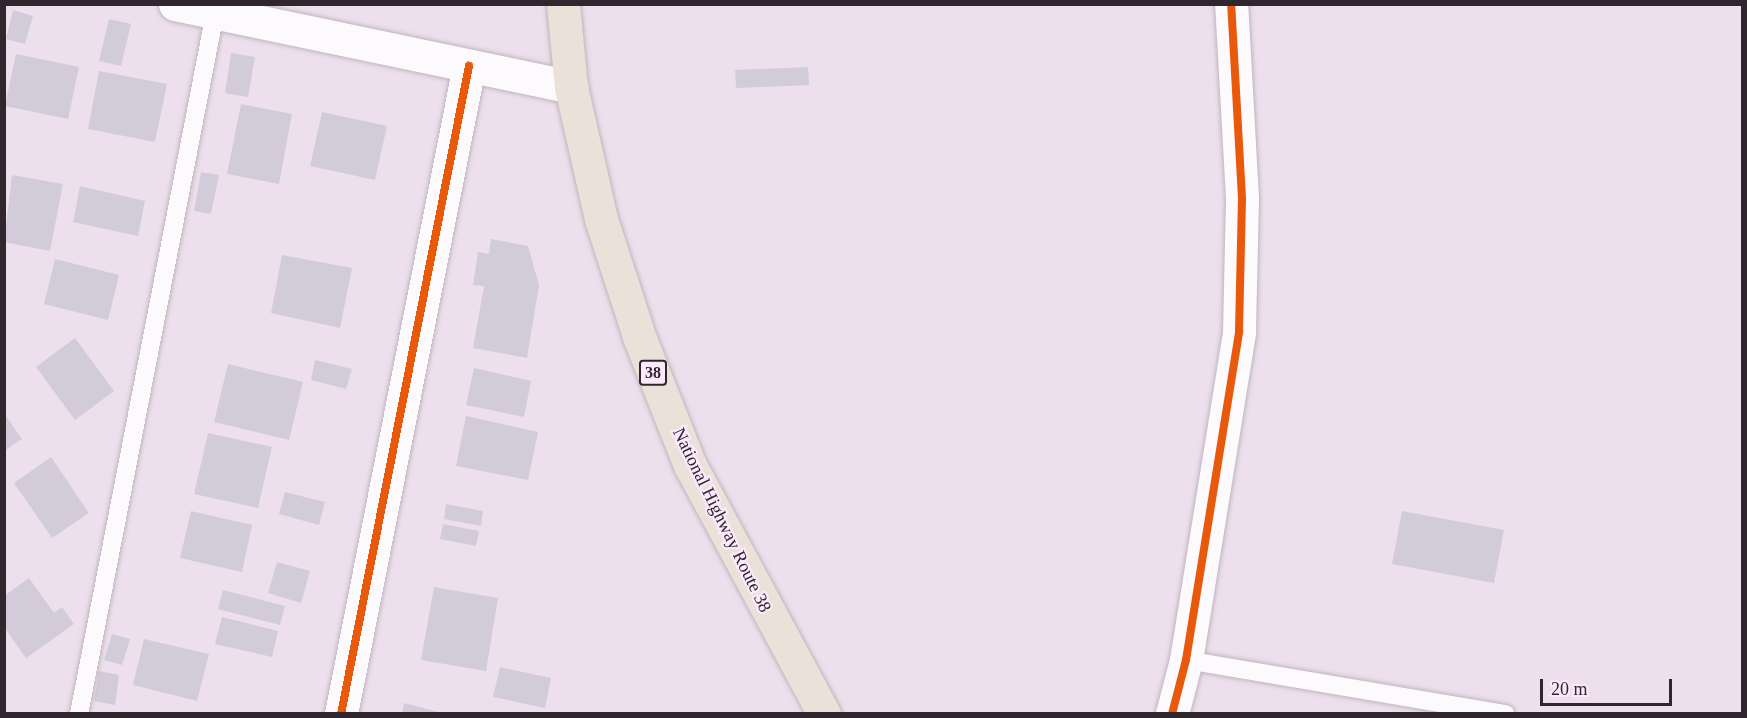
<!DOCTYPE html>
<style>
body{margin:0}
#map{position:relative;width:1747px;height:718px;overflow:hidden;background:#ede0ec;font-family:"Times New Roman",serif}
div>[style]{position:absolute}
.building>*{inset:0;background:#d2cbda}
.roads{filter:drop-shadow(0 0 2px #bfb5be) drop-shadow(0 0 2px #bfb5be)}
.lane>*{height:18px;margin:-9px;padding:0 9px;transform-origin:9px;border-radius:9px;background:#fcfafc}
.street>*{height:33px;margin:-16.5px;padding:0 16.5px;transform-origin:16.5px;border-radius:16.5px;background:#fcfafc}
.highway>*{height:33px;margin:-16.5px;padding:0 16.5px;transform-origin:16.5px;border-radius:16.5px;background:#eae1d8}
.cycleway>*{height:8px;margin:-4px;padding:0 4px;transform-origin:4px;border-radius:4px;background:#e8590c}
span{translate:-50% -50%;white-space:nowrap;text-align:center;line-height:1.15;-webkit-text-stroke:4.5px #fde9fc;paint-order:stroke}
.shield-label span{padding:2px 4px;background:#fde9fc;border:2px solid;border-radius:4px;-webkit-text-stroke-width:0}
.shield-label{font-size:16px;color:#2f262e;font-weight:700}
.street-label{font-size:18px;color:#2f262e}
.frame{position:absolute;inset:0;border:6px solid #2f262e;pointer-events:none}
.scale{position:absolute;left:1540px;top:679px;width:132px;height:27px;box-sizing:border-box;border:3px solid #2f262e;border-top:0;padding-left:8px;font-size:18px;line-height:21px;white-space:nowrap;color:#2f262e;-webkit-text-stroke:4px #fde9fc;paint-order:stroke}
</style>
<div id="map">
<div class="building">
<i style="clip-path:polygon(13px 10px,33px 16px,25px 44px,6px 39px)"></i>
<i style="clip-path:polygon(109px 19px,131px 24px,121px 66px,99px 61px)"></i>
<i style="clip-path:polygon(231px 53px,255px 57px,248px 97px,225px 93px)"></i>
<i style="clip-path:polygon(16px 54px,79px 67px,68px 119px,5px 106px)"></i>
<i style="clip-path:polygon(808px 67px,809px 85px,736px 88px,735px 70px)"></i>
<i style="clip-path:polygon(99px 71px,167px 84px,155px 142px,88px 129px)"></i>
<i style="clip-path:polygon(241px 104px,292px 114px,279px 184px,227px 174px)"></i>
<i style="clip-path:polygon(322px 112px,387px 126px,375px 180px,310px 166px)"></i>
<i style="clip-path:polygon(201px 172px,219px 175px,211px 214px,194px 211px)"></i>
<i style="clip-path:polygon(12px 175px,63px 184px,50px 251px,4px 242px)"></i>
<i style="clip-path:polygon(80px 186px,145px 201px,138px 236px,73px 222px)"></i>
<i style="clip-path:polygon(491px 239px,528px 246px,539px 285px,527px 358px,473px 348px,484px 286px,473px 285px,478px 252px,489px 254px)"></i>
<i style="clip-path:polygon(282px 255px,352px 268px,340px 328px,271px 313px)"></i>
<i style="clip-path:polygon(55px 259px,119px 275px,108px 320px,44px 304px)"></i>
<i style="clip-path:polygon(75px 338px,114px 391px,75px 420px,36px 367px)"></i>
<i style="clip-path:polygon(315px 360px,352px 369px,346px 389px,311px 380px)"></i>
<i style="clip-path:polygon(228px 364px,303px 382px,289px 440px,214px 422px)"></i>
<i style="clip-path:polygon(474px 368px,531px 381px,524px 417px,466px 405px)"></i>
<i style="clip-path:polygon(4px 413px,22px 439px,4px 451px)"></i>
<i style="clip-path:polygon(466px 416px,538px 432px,528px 480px,456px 466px)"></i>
<i style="clip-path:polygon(208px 433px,272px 447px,258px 508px,194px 494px)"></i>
<i style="clip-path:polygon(51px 457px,89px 513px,52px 538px,14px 483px)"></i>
<i style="clip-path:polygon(285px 492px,325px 502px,319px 525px,279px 514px)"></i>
<i style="clip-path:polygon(446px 504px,483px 511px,481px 526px,444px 519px)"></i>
<i style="clip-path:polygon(191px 511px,252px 525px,242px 572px,180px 558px)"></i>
<i style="clip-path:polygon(1402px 511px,1504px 530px,1494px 583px,1392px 564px)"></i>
<i style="clip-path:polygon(443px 524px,479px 531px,476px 546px,440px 539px)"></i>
<i style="clip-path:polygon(277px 562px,310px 571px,301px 603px,268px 593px)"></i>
<i style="clip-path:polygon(29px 578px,54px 613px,62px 607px,74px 624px,26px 658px,4px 627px,4px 596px)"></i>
<i style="clip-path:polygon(434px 587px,498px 598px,486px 671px,421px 660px)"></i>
<i style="clip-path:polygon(223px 590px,285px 606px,280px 625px,218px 609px)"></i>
<i style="clip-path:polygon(222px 617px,278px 631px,272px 657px,215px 644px)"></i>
<i style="clip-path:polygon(112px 634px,130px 639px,122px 665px,104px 660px)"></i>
<i style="clip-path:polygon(144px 639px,209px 654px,197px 701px,133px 685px)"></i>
<i style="clip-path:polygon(500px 667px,551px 678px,545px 708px,493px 697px)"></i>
<i style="clip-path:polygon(99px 671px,119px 675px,115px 705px,94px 701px)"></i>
<i style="clip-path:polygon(404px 703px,442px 713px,442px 714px,402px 714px)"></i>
</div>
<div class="roads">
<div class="lane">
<i style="left:1186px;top:660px;width:324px;rotate:9.6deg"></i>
<i style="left:79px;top:714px;width:714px;rotate:-79.02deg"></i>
</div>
<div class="street">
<i style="left:175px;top:4px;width:405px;rotate:11.8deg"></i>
<i style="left:341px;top:714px;width:661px;rotate:-78.83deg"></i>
<i style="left:1172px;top:714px;width:56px;rotate:-75.5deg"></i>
<i style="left:1186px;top:660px;width:333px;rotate:-80.8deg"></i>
<i style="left:1239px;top:331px;width:133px;rotate:-88.7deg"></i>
<i style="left:1242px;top:198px;width:194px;rotate:-93.2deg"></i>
</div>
<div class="highway">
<i style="left:563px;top:4px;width:83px;rotate:84.5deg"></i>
<i style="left:571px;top:87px;width:135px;rotate:77.2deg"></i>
<i style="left:601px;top:219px;width:126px;rotate:72deg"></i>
<i style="left:640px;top:339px;width:136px;rotate:68.4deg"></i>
<i style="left:690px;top:465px;width:283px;rotate:61.7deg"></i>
</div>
</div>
<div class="cycleway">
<i style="left:341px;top:714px;width:661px;rotate:-78.83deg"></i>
<i style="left:1172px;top:714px;width:56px;rotate:-75.5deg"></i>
<i style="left:1186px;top:660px;width:333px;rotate:-80.8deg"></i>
<i style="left:1239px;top:331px;width:133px;rotate:-88.7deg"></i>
<i style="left:1242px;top:198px;width:194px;rotate:-93.2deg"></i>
</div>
<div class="shield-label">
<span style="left:653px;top:373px">38</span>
</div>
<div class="street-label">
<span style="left:722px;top:520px;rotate:64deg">National Highway Route 38</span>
</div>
<div class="frame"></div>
<div class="scale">20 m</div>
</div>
